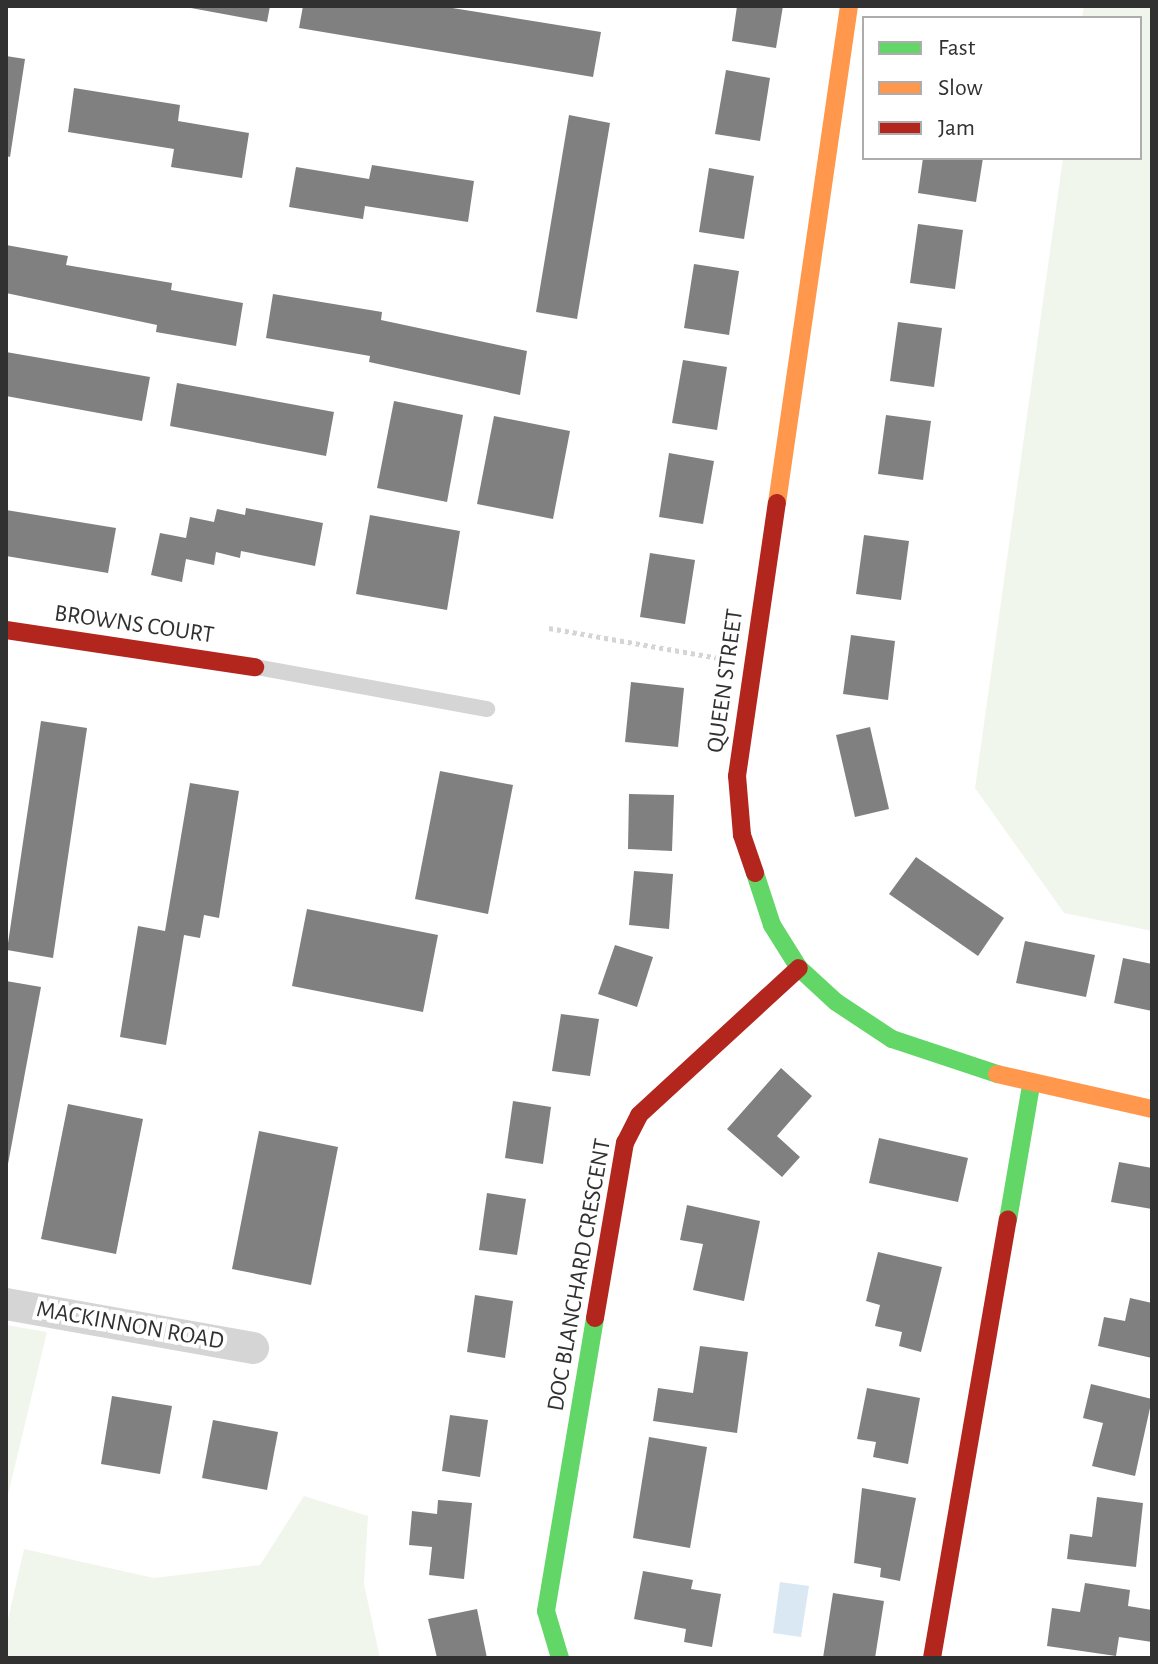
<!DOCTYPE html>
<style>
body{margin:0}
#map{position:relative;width:1158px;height:1664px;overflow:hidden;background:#fff;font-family:"Alegreya Sans",sans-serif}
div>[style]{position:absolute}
.green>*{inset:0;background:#f1f6ed}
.water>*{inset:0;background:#dae8f4}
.building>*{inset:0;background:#808080}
.path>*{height:5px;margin-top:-2.5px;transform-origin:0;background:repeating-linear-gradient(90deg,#d5d5d5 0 4px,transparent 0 8px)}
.lane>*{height:16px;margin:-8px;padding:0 8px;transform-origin:8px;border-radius:8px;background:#d5d5d5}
.street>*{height:32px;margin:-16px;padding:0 16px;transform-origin:16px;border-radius:16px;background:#d5d5d5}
.fast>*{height:18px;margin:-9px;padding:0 9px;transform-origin:9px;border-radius:9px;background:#63d668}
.slow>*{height:18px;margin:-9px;padding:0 9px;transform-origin:9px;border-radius:9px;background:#ff974d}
.jam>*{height:18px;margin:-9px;padding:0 9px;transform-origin:9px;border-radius:9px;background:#b3261e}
span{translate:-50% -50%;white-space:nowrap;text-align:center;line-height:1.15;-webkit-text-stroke:8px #fff;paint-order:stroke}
.street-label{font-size:24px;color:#313131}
.frame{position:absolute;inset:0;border:8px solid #313131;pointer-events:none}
.legend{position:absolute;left:862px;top:16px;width:280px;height:144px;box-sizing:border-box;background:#fff;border:2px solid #adadad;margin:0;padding:10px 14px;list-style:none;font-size:24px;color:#313131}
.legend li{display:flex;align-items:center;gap:16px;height:40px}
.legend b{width:40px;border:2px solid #adadad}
</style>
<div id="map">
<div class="green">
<i style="clip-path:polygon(1084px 6px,1152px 6px,1152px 931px,1064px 913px,975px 788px,1063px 158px,1140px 158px,1140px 18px,1082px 18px)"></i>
<i style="clip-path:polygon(6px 1325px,47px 1332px,6px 1503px)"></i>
<i style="clip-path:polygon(304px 1496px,368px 1516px,364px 1584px,380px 1658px,6px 1658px,6px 1628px,24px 1549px,154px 1578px,260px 1565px)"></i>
</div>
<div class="water">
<i style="clip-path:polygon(780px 1582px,809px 1586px,801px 1637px,773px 1633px)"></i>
</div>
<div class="building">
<i style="clip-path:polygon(180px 6px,270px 6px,267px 22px)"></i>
<i style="clip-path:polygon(303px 6px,440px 6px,601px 32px,593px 77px,299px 28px)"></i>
<i style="clip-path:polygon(737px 6px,783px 6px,776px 48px,732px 41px)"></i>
<i style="clip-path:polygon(6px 56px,25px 59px,10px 157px,6px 156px)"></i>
<i style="clip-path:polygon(726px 70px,770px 78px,760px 141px,715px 134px)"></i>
<i style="clip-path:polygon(74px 88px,180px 105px,178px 121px,249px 133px,242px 178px,171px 167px,174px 149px,68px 132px)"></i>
<i style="clip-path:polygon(569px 115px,610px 123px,577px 319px,536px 312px)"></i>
<i style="clip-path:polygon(923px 158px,983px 158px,976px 202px,918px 193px)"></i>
<i style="clip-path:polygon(372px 165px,474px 181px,468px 222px,365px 206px,363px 219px,289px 207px,296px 167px,369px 179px)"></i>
<i style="clip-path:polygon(709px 168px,754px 176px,744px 239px,699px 232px)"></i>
<i style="clip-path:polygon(918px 224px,963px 230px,955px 289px,910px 283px)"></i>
<i style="clip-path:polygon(6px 245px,68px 256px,66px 265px,172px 283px,171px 290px,243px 303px,236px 346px,156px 332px,157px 325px,6px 293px)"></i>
<i style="clip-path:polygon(694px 264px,739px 271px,729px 335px,684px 328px)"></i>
<i style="clip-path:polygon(273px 294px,382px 312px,381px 320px,527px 351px,520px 395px,369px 362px,370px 356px,266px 338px)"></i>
<i style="clip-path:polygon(898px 322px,942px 328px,934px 387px,890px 381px)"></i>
<i style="clip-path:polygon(6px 352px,150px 377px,142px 421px,6px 396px)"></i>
<i style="clip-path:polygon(683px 360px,727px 367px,717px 430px,672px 423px)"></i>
<i style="clip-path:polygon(177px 383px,334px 412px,326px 456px,170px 426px)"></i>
<i style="clip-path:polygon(394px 401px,463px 415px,447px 502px,377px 488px)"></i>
<i style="clip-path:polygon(886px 415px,931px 421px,923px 480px,878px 474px)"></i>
<i style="clip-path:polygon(494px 416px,570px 431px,553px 519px,477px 504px)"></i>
<i style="clip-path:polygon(669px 453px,714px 461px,703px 524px,659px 517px)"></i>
<i style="clip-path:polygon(246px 508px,323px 523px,315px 566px,241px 551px,240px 558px,216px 552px,214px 565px,186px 559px,182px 582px,151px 575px,160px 533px,186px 538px,190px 517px,214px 522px,217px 509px,245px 515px)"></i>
<i style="clip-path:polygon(6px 510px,116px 528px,108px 573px,6px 556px)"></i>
<i style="clip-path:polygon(370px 515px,460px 531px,447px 610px,356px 594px)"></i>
<i style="clip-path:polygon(864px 535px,909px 541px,901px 600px,856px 594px)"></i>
<i style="clip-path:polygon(650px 553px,695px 560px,685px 624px,640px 617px)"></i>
<i style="clip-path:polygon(851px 635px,895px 641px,888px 700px,843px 694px)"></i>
<i style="clip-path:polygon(631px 682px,684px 688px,678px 747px,625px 742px)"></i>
<i style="clip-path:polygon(41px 721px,87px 728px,53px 958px,7px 950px)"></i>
<i style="clip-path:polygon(870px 727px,889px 809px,855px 817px,836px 735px)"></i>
<i style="clip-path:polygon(440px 771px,513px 785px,488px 914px,415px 899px)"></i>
<i style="clip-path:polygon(190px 783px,239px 791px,219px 918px,204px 915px,200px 938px,184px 935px,166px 1045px,120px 1037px,138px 926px,165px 931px)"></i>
<i style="clip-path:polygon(629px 794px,674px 795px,672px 851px,628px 849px)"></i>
<i style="clip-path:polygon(916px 857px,1004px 918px,978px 956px,889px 894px)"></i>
<i style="clip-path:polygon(634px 871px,673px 874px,669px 929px,629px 925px)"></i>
<i style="clip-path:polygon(307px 909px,438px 935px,423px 1012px,292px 986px)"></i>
<i style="clip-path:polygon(1025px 941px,1095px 955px,1086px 997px,1016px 983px)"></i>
<i style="clip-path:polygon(615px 945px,653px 957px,637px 1007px,598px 994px)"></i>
<i style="clip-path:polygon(1123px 958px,1152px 964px,1152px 1011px,1114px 1003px)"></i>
<i style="clip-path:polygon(6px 981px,41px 987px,8px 1164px,6px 1164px)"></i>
<i style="clip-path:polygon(561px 1014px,599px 1019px,590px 1076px,552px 1071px)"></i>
<i style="clip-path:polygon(781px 1068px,812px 1096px,777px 1136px,800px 1157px,782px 1177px,727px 1129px)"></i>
<i style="clip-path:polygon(513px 1101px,551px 1107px,543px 1164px,505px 1158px)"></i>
<i style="clip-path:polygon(68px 1104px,143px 1119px,116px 1254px,41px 1239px)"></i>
<i style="clip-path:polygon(259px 1131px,338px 1147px,311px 1285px,232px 1269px)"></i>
<i style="clip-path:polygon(879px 1138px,968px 1158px,958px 1202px,869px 1183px)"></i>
<i style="clip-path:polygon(1119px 1162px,1152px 1168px,1152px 1209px,1111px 1202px)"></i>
<i style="clip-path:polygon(487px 1193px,526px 1199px,517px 1255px,479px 1250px)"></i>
<i style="clip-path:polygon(687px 1205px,760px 1221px,744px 1301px,693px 1290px,703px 1244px,680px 1240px)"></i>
<i style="clip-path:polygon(878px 1252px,942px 1267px,921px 1352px,899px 1346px,902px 1332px,875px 1326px,880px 1305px,866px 1301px)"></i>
<i style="clip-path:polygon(475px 1295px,513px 1301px,505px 1358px,467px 1352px)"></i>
<i style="clip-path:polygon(1130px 1298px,1152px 1303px,1152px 1358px,1098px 1346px,1104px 1317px,1125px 1321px)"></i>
<i style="clip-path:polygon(700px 1346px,748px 1352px,737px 1433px,653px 1421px,658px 1388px,693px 1393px)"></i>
<i style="clip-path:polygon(1091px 1384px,1152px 1399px,1135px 1476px,1092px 1466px,1103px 1423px,1083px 1418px)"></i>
<i style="clip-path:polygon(867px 1388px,920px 1398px,908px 1464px,873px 1457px,876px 1442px,857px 1439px)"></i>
<i style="clip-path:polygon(112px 1396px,172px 1406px,160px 1474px,101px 1464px)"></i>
<i style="clip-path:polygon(450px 1415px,488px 1420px,480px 1477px,442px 1471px)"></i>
<i style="clip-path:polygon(213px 1420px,278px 1432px,267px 1490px,202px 1478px)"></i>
<i style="clip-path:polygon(649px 1437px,707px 1447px,690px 1548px,633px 1538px)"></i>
<i style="clip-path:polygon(862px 1488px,916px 1498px,900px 1581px,880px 1577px,881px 1568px,854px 1563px)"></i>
<i style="clip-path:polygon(1097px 1497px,1143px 1503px,1136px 1567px,1067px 1559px,1070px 1534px,1092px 1537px)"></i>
<i style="clip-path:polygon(438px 1500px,472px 1503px,464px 1579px,429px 1575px,432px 1547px,409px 1545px,412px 1511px,437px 1514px)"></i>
<i style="clip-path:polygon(643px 1571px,693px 1580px,691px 1589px,721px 1594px,712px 1647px,684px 1642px,686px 1629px,634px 1619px)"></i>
<i style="clip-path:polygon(1085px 1583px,1130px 1590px,1128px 1606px,1152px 1610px,1152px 1642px,1119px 1637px,1116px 1656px,1047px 1646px,1052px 1608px,1080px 1612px)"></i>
<i style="clip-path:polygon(833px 1593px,884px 1601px,875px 1658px,823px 1658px)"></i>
<i style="clip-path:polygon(477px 1609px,487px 1658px,437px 1658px,428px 1619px)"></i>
</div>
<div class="path">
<i style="left:549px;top:628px;width:174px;rotate:10deg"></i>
</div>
<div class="lane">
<i style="left:256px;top:667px;width:235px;rotate:10.3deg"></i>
</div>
<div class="street">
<i style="left:6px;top:1304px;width:251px;rotate:10.1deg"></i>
</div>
<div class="fast">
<i style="left:755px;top:873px;width:55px;rotate:71.9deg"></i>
<i style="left:772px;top:925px;width:51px;rotate:57.9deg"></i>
<i style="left:799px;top:968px;width:50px;rotate:42.6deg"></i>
<i style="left:836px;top:1002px;width:67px;rotate:33.5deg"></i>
<i style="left:892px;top:1039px;width:111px;rotate:18.4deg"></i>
<i style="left:1008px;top:1220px;width:136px;rotate:-80.3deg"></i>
<i style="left:560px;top:1658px;width:49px;rotate:-106.6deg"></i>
<i style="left:546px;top:1611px;width:297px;rotate:-80.5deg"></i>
</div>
<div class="slow">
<i style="left:777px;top:503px;width:502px;rotate:-81.76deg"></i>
<i style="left:997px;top:1074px;width:159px;rotate:12.7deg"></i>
</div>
<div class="jam">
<i style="left:6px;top:630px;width:252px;rotate:8.5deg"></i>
<i style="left:755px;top:873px;width:40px;rotate:-108.9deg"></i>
<i style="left:742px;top:835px;width:59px;rotate:-94.8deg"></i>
<i style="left:737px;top:776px;width:276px;rotate:-81.7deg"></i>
<i style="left:595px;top:1318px;width:178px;rotate:-80.3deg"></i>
<i style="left:625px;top:1143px;width:31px;rotate:-63deg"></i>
<i style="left:639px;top:1115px;width:217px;rotate:-42.6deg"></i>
<i style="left:932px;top:1658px;width:445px;rotate:-80.2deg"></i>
</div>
<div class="street-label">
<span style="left:134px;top:625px;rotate:8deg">BROWNS COURT</span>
<span style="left:726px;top:681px;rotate:-82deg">QUEEN STREET</span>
<span style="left:580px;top:1275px;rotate:-80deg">DOC BLANCHARD CRESCENT</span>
<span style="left:130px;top:1326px;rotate:10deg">MACKINNON ROAD</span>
</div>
<div class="frame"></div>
<ul class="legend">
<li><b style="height:10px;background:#63d668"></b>Fast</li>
<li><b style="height:10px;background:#ff974d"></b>Slow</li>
<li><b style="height:10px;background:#b3261e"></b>Jam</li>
</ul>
</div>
